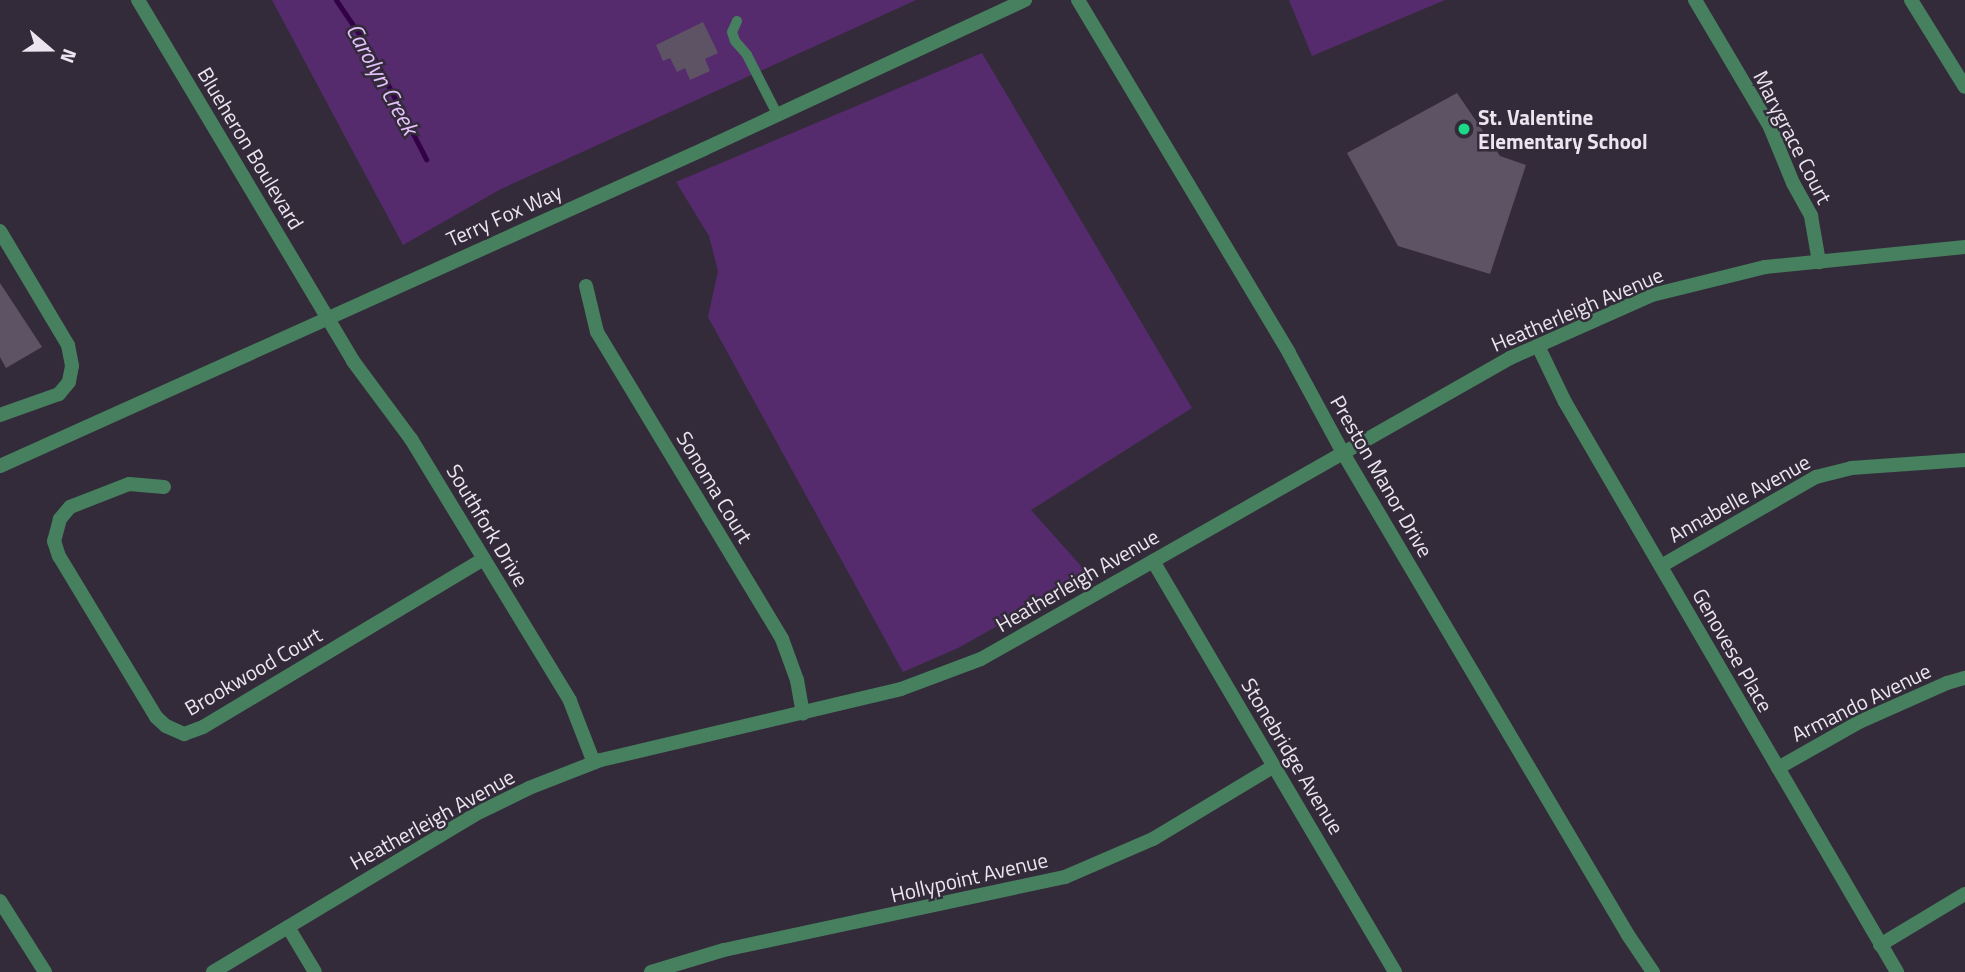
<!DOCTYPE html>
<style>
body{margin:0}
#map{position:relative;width:1965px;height:972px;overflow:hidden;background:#342b3a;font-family:"Titillium Web",sans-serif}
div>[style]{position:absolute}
.green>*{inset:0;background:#562b6e}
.stream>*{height:5px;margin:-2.5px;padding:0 2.5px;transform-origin:2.5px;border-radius:2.5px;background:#320148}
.building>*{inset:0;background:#5d5364}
.service>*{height:10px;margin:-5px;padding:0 5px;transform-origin:5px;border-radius:5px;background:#46805f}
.minor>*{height:14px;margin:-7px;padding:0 7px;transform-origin:7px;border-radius:7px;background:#46805f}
.tertiary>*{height:14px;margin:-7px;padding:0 7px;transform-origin:7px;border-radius:7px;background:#46805f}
.dots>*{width:19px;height:19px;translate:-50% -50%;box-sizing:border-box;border:4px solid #342b3a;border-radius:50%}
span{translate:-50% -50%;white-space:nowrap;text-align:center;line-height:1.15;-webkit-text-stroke:5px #342b3a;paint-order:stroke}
.poi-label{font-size:21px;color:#ebe5ef;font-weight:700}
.left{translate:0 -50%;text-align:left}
.street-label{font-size:21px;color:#ebe5ef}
.water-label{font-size:23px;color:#e5c1fd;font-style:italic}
.north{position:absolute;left:14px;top:14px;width:70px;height:70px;-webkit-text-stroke:5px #342b3a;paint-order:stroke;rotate:110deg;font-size:19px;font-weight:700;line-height:28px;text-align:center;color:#ebe5ef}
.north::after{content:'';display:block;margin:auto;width:24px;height:32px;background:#ebe5ef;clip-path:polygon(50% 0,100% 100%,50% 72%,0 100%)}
</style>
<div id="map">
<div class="green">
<i style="clip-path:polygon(272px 0,916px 0,501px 189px,403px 245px)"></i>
<i style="clip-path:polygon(1289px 0,1445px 0,1312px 56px)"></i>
<i style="clip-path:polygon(982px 53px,1192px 408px,1031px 510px,1089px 575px,958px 648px,903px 672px,708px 317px,718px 271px,709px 236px,676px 182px)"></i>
</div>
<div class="stream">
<i style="left:336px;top:0;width:60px;rotate:55.8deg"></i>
<i style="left:370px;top:50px;width:123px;rotate:62.8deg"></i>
</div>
<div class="building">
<i style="clip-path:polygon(703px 22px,718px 53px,705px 59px,710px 71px,690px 80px,685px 68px,677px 72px,670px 58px,663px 61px,656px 45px)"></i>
<i style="clip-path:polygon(1457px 93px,1500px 156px,1526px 165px,1490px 274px,1398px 246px,1347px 153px)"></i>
<i style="clip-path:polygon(0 283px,42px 347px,6px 368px,0 357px)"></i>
</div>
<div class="service">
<i style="left:737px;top:21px;width:12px;rotate:114deg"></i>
<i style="left:732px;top:32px;width:9px;rotate:72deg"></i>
<i style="left:735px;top:41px;width:18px;rotate:49deg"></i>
<i style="left:747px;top:55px;width:66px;rotate:63deg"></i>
</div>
<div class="minor">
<i style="left:138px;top:0;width:420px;rotate:59.2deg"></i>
<i style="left:353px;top:361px;width:97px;rotate:53.4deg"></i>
<i style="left:411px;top:439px;width:306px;rotate:58.7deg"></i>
<i style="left:570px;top:701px;width:66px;rotate:68.8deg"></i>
<i style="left:1695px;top:0;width:147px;rotate:59.4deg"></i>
<i style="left:1770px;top:127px;width:61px;rotate:67.7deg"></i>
<i style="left:1793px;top:183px;width:38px;rotate:61deg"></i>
<i style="left:1811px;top:216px;width:47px;rotate:80.1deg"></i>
<i style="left:1911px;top:0;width:102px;rotate:58.2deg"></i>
<i style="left:0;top:231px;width:133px;rotate:59.2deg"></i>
<i style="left:68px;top:345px;width:21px;rotate:79deg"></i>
<i style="left:72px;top:366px;width:16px;rotate:101deg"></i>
<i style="left:69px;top:382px;width:16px;rotate:130deg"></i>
<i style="left:59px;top:394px;width:63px;rotate:160.4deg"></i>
<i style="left:586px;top:286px;width:47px;rotate:76.6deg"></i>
<i style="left:597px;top:332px;width:358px;rotate:58.9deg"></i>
<i style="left:782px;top:639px;width:44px;rotate:69.9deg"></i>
<i style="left:797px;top:680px;width:34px;rotate:80deg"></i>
<i style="left:1538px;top:346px;width:62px;rotate:64.3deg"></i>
<i style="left:1565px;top:402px;width:660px;rotate:59.78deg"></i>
<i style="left:164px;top:487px;width:35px;rotate:-175deg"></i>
<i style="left:129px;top:484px;width:63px;rotate:158.7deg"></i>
<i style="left:70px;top:507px;width:16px;rotate:130deg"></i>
<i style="left:60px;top:519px;width:23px;rotate:105deg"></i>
<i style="left:54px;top:541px;width:16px;rotate:72deg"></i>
<i style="left:59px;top:556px;width:188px;rotate:58.9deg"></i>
<i style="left:156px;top:717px;width:13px;rotate:42deg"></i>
<i style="left:166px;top:726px;width:20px;rotate:24deg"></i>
<i style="left:184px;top:734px;width:20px;rotate:-20deg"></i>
<i style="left:203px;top:727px;width:327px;rotate:-30.9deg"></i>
<i style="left:1153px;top:561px;width:477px;rotate:59.5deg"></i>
<i style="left:1661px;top:566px;width:179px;rotate:-29.9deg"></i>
<i style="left:1816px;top:477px;width:36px;rotate:-14deg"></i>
<i style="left:1851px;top:468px;width:114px;rotate:-4deg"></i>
<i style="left:1778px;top:768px;width:93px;rotate:-29.6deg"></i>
<i style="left:1859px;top:722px;width:96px;rotate:-23.9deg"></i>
<i style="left:1947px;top:683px;width:19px;rotate:-16deg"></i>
<i style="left:288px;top:927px;width:52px;rotate:59deg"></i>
<i style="left:1880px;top:945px;width:99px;rotate:-31deg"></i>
<i style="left:651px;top:972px;width:76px;rotate:-16.8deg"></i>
<i style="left:724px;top:950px;width:349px;rotate:-12.1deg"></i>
<i style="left:1065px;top:877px;width:96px;rotate:-23.4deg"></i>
<i style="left:1153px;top:839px;width:141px;rotate:-31.1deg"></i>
</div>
<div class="tertiary">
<i style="left:1078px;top:0;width:411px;rotate:59.1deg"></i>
<i style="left:1289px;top:353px;width:114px;rotate:61.6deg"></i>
<i style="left:1343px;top:453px;width:560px;rotate:59.4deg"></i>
<i style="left:1628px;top:935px;width:45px;rotate:56deg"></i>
<i style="left:0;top:466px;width:772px;rotate:-24.24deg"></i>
<i style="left:704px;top:149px;width:354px;rotate:-24.9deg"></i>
<i style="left:0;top:901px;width:84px;rotate:57.6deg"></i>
<i style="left:213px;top:972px;width:305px;rotate:-31deg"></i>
<i style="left:474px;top:815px;width:61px;rotate:-26.1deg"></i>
<i style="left:529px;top:788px;width:77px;rotate:-21.3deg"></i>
<i style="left:601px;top:760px;width:308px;rotate:-13.3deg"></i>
<i style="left:901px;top:689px;width:85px;rotate:-20.6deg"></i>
<i style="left:981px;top:659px;width:609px;rotate:-29.64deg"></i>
<i style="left:1510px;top:358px;width:155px;rotate:-23.9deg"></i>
<i style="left:1652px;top:295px;width:116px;rotate:-13.9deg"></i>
<i style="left:1765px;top:267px;width:201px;rotate:-5.7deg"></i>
</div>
<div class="dots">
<i style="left:1464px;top:129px;background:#1cd988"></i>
</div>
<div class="poi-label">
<span class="left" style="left:1478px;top:129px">St. Valentine<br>Elementary School</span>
</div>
<div class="street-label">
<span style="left:1793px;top:137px;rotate:63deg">Marygrace Court</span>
<span style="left:251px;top:148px;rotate:59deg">Blueheron Boulevard</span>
<span style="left:504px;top:215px;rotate:-24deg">Terry Fox Way</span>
<span style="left:1577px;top:309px;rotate:-23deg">Heatherleigh Avenue</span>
<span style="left:1382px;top:476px;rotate:60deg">Preston Manor Drive</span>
<span style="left:715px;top:487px;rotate:59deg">Sonoma Court</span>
<span style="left:1739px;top:498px;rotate:-29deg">Annabelle Avenue</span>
<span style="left:488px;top:525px;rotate:59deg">Southfork Drive</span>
<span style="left:1077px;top:580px;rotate:-30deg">Heatherleigh Avenue</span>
<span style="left:1733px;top:650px;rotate:60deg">Genovese Place</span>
<span style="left:253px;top:671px;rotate:-30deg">Brookwood Court</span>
<span style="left:1861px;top:702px;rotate:-26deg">Armando Avenue</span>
<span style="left:1293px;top:756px;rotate:59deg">Stonebridge Avenue</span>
<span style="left:432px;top:819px;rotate:-29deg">Heatherleigh Avenue</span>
<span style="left:969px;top:877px;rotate:-13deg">Hollypoint Avenue</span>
</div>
<div class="water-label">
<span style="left:382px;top:79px;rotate:61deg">Carolyn Creek</span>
</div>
<div class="north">N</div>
</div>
